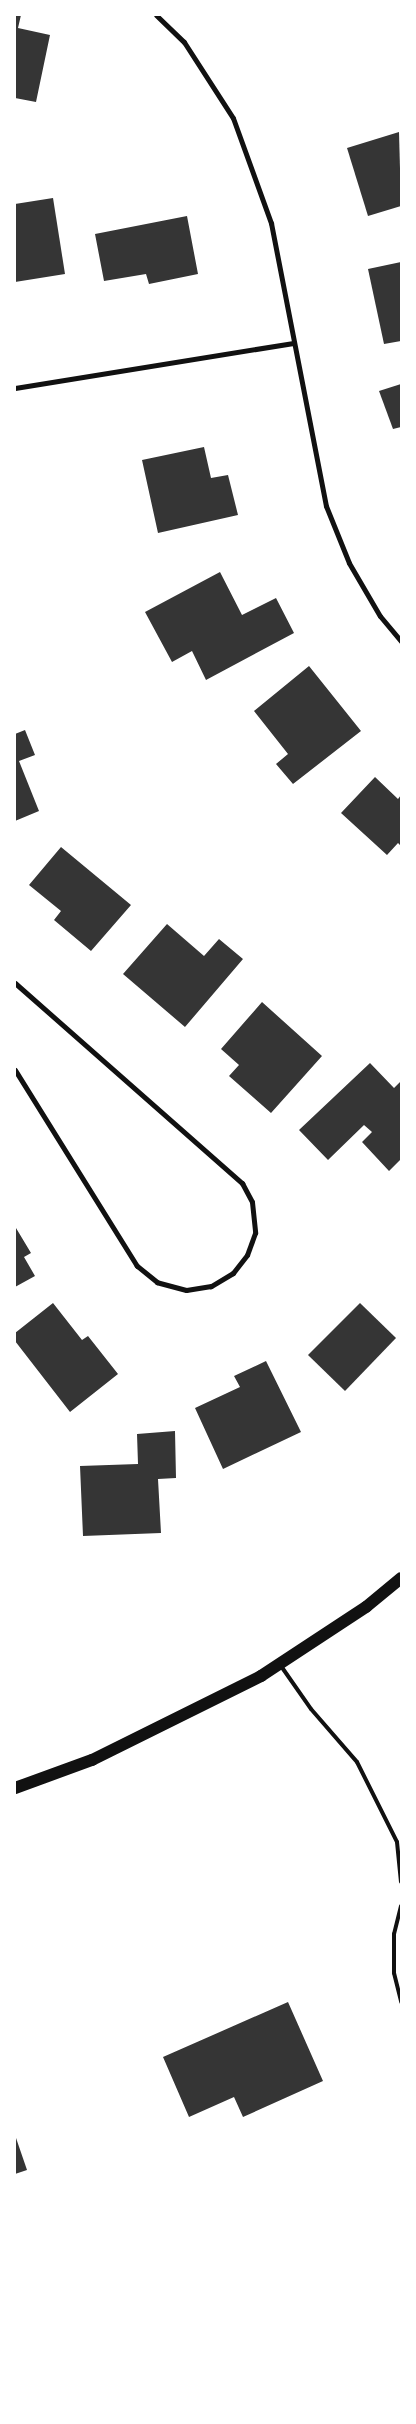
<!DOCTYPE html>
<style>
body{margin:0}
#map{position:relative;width:416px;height:2424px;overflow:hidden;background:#fff;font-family:Figtree,sans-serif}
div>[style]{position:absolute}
.building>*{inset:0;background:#353535}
.service>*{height:4px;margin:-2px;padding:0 2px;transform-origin:2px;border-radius:2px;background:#111}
.minor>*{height:5px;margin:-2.5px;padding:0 2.5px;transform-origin:2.5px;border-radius:2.5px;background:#111}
.primary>*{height:12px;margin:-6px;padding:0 6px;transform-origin:6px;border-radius:6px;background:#111}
span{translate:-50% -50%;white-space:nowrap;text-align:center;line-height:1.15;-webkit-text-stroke:4.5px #fff;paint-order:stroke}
.frame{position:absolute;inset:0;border:16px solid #fff;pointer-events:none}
</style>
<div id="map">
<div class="building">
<i style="clip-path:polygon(15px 15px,21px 15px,18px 28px,50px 35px,36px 102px,15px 98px)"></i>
<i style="clip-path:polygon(399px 132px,401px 206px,368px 216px,347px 148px)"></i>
<i style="clip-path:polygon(53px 198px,65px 274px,15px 282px,15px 204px)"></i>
<i style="clip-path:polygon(187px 216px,198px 274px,149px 284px,146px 274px,104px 281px,95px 234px)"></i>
<i style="clip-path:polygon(401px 262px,401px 341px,384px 344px,368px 269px)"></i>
<i style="clip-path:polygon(401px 384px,401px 427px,393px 429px,379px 391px)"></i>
<i style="clip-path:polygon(204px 447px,211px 478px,228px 475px,238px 515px,158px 533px,142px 460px)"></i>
<i style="clip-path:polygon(220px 572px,242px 615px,276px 598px,294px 633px,206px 680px,192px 651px,172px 662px,145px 612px)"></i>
<i style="clip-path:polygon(309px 666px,361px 731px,293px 784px,276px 764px,288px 754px,254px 711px)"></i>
<i style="clip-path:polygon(25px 730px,35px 755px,19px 761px,39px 811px,15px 821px,15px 734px)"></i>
<i style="clip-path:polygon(375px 777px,398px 799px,401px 795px,401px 846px,398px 843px,387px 855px,341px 813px)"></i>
<i style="clip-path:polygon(61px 847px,131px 905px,91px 951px,54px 920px,61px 911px,29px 885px)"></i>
<i style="clip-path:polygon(167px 924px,204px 956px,219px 939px,243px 959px,185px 1027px,123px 974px)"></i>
<i style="clip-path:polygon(262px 1002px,322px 1056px,271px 1113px,229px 1076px,239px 1065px,221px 1049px)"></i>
<i style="clip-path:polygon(370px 1063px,394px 1088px,401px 1081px,401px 1159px,389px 1171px,362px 1142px,372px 1132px,364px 1125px,328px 1160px,299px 1130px)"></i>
<i style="clip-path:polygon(16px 1228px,31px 1253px,24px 1257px,35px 1276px,15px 1287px)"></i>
<i style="clip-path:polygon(53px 1303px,82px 1340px,88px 1336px,118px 1374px,70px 1412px,15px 1341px,15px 1333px)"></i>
<i style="clip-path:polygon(360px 1303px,396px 1338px,345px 1391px,308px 1355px)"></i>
<i style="clip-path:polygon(266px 1361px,301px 1432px,223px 1469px,195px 1408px,240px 1387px,234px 1376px)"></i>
<i style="clip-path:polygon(175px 1431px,176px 1478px,158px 1479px,161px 1533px,83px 1536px,80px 1466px,138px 1464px,137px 1434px)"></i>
<i style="clip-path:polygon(288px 2002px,323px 2081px,243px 2117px,234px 2097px,189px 2117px,163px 2057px)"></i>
<i style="clip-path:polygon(15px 2135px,27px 2170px,15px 2174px)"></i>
</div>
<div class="service">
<i style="left:281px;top:1666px;width:52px;rotate:55.1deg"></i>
<i style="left:311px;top:1709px;width:70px;rotate:49deg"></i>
<i style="left:357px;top:1762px;width:89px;rotate:63.4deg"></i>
<i style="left:397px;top:1842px;width:40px;rotate:84.3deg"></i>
<i style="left:401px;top:1906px;width:29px;rotate:104deg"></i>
<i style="left:394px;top:1934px;width:39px;rotate:90deg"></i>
<i style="left:394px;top:1973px;width:30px;rotate:76deg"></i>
</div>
<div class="minor">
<i style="left:156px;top:15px;width:39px;rotate:44deg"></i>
<i style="left:184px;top:42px;width:90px;rotate:57.2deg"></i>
<i style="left:233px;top:118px;width:112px;rotate:70.1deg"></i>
<i style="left:271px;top:223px;width:288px;rotate:79deg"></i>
<i style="left:326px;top:506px;width:61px;rotate:68deg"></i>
<i style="left:349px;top:563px;width:61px;rotate:59.7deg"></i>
<i style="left:380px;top:616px;width:33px;rotate:50deg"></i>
<i style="left:15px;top:388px;width:282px;rotate:-9.2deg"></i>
<i style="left:15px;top:983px;width:303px;rotate:41.4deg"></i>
<i style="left:242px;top:1183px;width:21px;rotate:62deg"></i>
<i style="left:252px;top:1202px;width:31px;rotate:84deg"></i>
<i style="left:255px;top:1233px;width:23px;rotate:110deg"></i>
<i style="left:247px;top:1255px;width:23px;rotate:128deg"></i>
<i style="left:233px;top:1273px;width:26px;rotate:149deg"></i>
<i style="left:211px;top:1286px;width:25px;rotate:171deg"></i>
<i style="left:186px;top:1290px;width:30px;rotate:-165deg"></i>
<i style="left:157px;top:1282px;width:26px;rotate:-141deg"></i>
<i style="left:137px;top:1266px;width:231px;rotate:-121.9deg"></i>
</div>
<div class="primary">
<i style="left:15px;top:1788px;width:82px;rotate:-20deg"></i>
<i style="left:92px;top:1760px;width:189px;rotate:-26.4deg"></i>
<i style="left:261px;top:1676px;width:126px;rotate:-33.3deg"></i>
<i style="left:366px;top:1607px;width:45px;rotate:-39.6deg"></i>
</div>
<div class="frame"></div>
</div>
